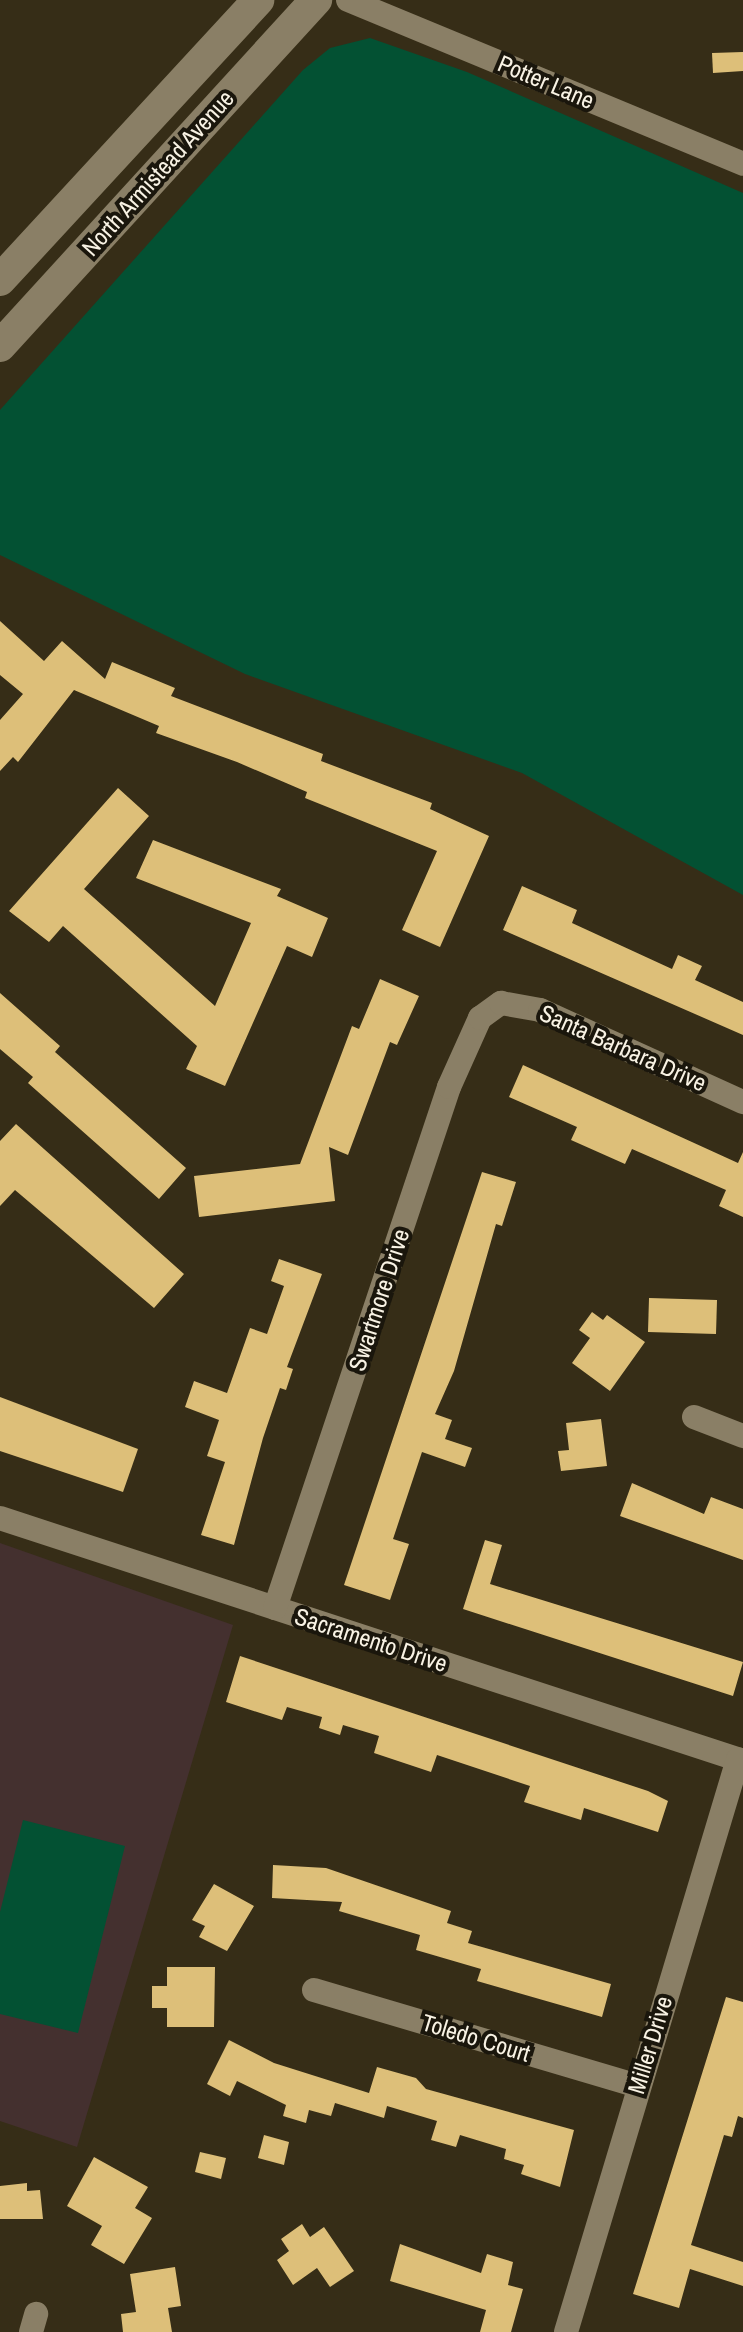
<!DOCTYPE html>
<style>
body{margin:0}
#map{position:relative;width:743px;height:2332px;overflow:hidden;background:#362d17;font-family:"Archivo Narrow",sans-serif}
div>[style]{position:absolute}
.education>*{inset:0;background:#44302f}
.green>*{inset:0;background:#035133}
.building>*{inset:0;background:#ddbf79}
.minor>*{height:24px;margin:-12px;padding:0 12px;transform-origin:12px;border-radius:12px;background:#8a7f66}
.secondary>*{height:32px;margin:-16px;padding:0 16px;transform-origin:16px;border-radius:16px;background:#8a7f66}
span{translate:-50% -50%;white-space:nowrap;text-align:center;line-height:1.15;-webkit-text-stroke:8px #1a160c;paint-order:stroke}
.street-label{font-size:24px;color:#f8f2e4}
</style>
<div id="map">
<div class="education">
<i style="clip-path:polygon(0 1543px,233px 1625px,77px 2147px,0 2121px)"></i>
</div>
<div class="green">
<i style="clip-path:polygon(370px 38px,467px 72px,743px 193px,743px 895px,522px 773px,245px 674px,0 555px,0 410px,303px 70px,330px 48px)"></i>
<i style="clip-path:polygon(23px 1820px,125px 1846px,78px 2033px,0 2014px,0 1912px)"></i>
</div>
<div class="building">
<i style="clip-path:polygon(743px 52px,743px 71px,713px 73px,712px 53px)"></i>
<i style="clip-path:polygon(0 621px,44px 661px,62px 641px,105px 679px,112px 662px,175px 688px,171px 696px,323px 754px,321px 761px,432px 803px,430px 809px,489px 836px,440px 947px,402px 930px,437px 851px,305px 798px,307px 792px,237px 762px,156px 733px,159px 726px,74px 690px,18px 762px,13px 757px,0 771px,0 720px,23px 694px,0 675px)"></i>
<i style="clip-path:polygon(118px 788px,149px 816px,84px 889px,215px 1006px,251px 923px,136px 878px,153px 840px,281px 889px,277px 896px,328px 918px,312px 957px,287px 946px,225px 1086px,186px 1069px,197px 1046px,63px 926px,49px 942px,9px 911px)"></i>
<i style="clip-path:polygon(522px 886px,577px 910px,572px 923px,672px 969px,678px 955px,702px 966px,695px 980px,743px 1002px,743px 1035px,503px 930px)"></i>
<i style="clip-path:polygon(380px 979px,419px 996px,397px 1045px,390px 1042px,348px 1155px,329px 1147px,335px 1201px,199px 1217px,194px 1176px,300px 1164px,352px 1026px,359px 1029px)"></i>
<i style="clip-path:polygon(0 993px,60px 1046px,55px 1052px,186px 1168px,159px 1199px,28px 1083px,33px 1077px,0 1049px)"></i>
<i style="clip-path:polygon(523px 1065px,738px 1163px,743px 1152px,743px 1217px,719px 1206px,726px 1190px,632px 1149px,625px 1164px,571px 1140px,577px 1127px,509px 1097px)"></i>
<i style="clip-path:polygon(16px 1124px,184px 1274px,154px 1308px,15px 1190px,0 1206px,0 1141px)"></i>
<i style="clip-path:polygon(482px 1172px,516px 1182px,502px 1226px,496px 1224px,454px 1371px,435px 1414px,452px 1420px,445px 1439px,472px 1448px,465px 1467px,422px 1452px,393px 1539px,409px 1544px,390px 1600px,344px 1585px)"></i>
<i style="clip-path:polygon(279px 1259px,322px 1274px,287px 1367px,293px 1369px,286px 1390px,280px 1388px,263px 1438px,234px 1545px,201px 1535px,225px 1462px,207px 1456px,219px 1420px,185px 1407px,194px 1381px,227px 1393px,250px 1328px,267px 1334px,284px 1286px,271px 1281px)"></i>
<i style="clip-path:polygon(649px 1298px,717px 1300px,716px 1334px,648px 1332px)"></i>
<i style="clip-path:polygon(592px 1312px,603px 1320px,607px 1315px,645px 1342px,610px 1391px,572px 1363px,590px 1338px,579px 1330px)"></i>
<i style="clip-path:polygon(0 1397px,138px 1449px,123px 1492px,0 1451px)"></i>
<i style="clip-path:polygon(601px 1419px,607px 1466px,561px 1471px,558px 1451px,569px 1450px,566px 1423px)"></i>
<i style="clip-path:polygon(632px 1483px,704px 1514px,711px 1497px,743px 1509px,743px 1560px,620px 1516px)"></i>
<i style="clip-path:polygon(485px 1540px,502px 1545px,490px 1584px,743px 1662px,733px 1696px,463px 1609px)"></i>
<i style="clip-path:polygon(240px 1656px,648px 1791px,668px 1801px,658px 1832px,584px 1808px,581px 1820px,524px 1802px,530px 1786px,437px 1755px,431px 1772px,374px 1753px,379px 1736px,343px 1725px,340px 1735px,319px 1728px,322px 1717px,287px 1707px,282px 1720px,226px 1702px)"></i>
<i style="clip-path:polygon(273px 1865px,326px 1868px,451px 1911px,447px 1923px,472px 1931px,468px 1943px,611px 1984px,602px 2017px,477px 1981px,481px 1969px,416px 1950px,420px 1935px,339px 1911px,342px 1902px,272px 1898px)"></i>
<i style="clip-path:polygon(214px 1884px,254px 1906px,227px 1951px,199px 1937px,205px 1926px,192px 1920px)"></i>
<i style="clip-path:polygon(167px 1967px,215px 1967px,214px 2027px,167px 2027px,167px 2008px,152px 2008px,152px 1986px,167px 1986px)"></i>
<i style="clip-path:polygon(726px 1997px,743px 2002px,743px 2118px,738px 2116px,732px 2137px,724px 2135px,691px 2245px,743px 2262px,743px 2286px,690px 2269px,679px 2308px,633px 2294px)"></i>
<i style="clip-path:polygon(229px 2040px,274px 2063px,369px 2093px,377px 2067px,416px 2078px,426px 2089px,574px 2130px,560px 2187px,521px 2174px,524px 2165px,504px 2159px,506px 2149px,460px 2135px,456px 2147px,431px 2140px,437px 2121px,387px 2106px,384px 2118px,335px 2103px,331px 2116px,309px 2110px,306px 2123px,283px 2116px,286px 2105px,237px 2081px,230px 2096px,207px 2084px)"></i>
<i style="clip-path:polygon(264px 2135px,289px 2142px,284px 2165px,258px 2158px)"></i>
<i style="clip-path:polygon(200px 2152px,226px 2158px,221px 2179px,195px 2172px)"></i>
<i style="clip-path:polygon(94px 2157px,148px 2187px,135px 2208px,152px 2218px,124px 2264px,91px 2245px,102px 2226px,67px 2206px)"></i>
<i style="clip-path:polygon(27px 2183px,27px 2191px,40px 2190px,43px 2219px,0 2219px,0 2186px)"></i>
<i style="clip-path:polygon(302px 2224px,310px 2237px,324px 2227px,354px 2271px,330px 2287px,317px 2268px,293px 2285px,277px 2260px,289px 2251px,281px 2239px)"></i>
<i style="clip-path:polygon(400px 2244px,481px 2273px,487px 2254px,513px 2262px,508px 2285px,523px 2289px,511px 2332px,480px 2332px,486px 2310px,390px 2281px)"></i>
<i style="clip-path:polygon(175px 2267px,181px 2306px,168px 2308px,172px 2332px,123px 2332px,121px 2314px,136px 2312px,130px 2274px)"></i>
</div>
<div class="minor">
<i style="left:348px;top:0;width:428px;rotate:22.5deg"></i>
<i style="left:694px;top:1417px;width:53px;rotate:21.2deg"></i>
<i style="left:0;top:1518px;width:782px;rotate:18.11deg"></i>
<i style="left:275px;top:1608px;width:549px;rotate:-71.53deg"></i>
<i style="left:449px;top:1087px;width:76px;rotate:-65.8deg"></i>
<i style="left:480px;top:1018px;width:26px;rotate:-36deg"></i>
<i style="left:501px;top:1003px;width:40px;rotate:10deg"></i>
<i style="left:540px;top:1010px;width:223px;rotate:24.4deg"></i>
<i style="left:314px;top:1990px;width:338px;rotate:16.5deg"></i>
<i style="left:31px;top:2332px;width:19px;rotate:-74deg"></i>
<i style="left:566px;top:2332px;width:598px;rotate:-73.29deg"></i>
</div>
<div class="secondary">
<i style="left:0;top:280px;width:381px;rotate:-47.3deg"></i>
<i style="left:0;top:346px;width:469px;rotate:-47.6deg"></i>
</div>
<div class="street-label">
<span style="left:546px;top:82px;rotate:23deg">Potter Lane</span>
<span style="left:158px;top:173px;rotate:-48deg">North Armistead Avenue</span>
<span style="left:623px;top:1048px;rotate:24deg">Santa Barbara Drive</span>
<span style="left:379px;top:1300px;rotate:-72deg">Swartmore Drive</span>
<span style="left:371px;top:1640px;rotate:18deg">Sacramento Drive</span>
<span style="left:476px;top:2038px;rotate:17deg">Toledo Court</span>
<span style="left:650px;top:2045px;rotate:-73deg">Miller Drive</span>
</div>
</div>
